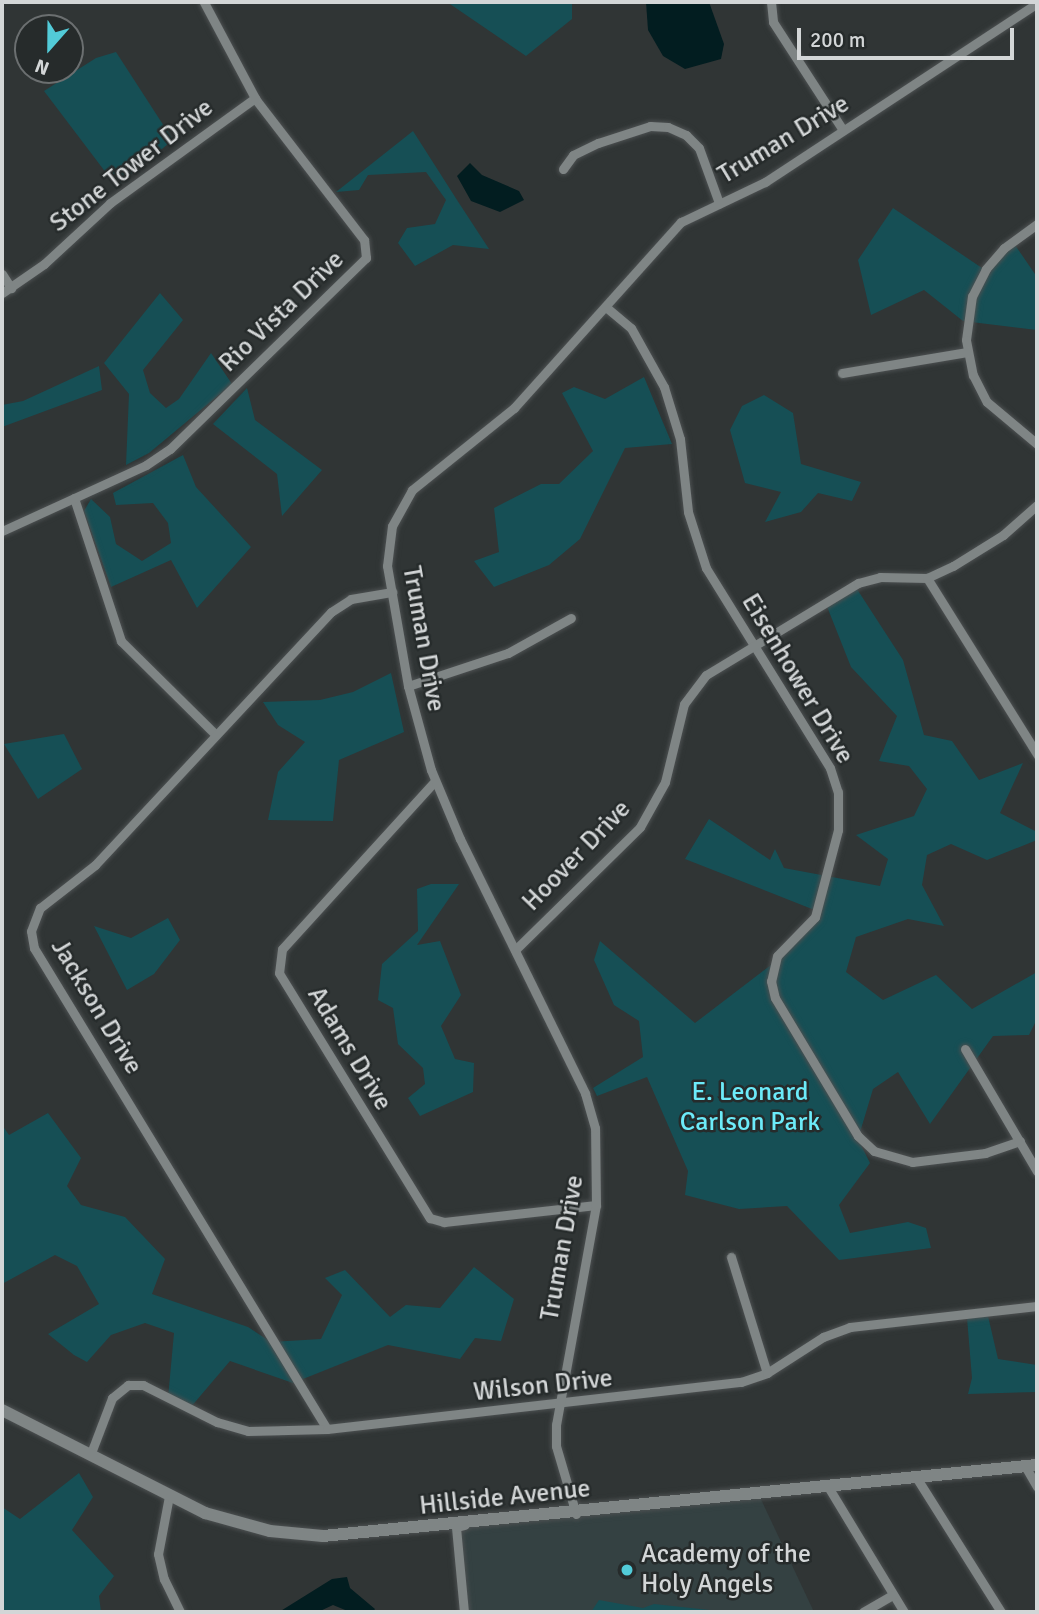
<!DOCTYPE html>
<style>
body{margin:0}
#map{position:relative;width:1039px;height:1614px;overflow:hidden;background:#303535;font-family:Signika,sans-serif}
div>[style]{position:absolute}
.built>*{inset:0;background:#344142}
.green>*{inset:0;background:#164f55}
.water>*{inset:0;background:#021d20}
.roads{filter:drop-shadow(0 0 2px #4c5051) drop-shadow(0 0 2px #4c5051)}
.minor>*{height:9px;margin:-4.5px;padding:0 4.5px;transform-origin:4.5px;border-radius:4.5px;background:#7f8585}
.secondary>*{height:12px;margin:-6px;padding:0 6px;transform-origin:6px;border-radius:6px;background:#7f8585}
.dots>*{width:19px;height:19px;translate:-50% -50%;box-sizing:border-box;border:4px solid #262b2b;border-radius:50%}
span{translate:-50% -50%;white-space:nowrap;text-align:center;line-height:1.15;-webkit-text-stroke:5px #262b2b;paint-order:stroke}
.street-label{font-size:26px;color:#d3d6d7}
.park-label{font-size:26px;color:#6cebf9}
.poi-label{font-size:26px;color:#d3d6d7}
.left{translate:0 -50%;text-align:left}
.frame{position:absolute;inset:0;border:4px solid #d3d6d7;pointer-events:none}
.north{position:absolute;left:14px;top:14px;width:70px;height:70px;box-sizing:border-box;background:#262b2b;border:2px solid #6b6f70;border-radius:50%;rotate:201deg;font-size:19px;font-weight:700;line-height:28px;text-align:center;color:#d3d6d7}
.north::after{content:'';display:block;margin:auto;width:24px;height:32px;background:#52cbd8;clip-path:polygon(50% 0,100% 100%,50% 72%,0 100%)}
.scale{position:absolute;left:797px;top:28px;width:217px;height:32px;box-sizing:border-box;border:4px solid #d3d6d7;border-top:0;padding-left:9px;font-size:21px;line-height:24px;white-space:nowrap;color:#d3d6d7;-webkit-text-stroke:5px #262b2b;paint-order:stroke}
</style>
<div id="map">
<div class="built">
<i style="clip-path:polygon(758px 1493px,814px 1612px,464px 1612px,456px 1527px)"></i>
</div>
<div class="green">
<i style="clip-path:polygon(447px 2px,572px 2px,572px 19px,526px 56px)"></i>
<i style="clip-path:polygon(116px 52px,173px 140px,116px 186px,44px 91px,96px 58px)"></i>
<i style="clip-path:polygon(413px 131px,457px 200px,489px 249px,453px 245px,415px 266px,398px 243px,407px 228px,435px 224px,446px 200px,426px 172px,368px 175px,359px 190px,336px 192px)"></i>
<i style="clip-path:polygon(893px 208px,982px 268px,1013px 242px,1037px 277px,1037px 330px,963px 321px,924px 290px,871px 315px,858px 260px)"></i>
<i style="clip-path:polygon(160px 293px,183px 320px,143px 370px,150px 393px,166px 408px,179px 399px,211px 353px,232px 384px,149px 453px,126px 465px,129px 394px,104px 363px)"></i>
<i style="clip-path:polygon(99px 366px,102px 390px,2px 427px,2px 405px,23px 401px)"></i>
<i style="clip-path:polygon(644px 377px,672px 444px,625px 448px,580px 539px,549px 565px,494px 587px,474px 561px,499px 552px,494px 508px,541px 484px,559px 484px,593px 451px,562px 393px,574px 387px,605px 399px)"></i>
<i style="clip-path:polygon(247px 388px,255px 420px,322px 470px,282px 516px,277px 474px,213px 424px)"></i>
<i style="clip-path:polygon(764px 395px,793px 413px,801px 464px,861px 482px,852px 501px,818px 493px,801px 512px,765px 522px,781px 492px,745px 483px,730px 430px,742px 406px)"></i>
<i style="clip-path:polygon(183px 455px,196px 487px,251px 547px,197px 608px,171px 560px,111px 587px,84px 511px,91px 499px,110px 517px,116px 544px,142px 561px,171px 543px,168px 523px,153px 503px,116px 505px,113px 493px)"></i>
<i style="clip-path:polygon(855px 586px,903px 660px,924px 735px,952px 741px,979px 780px,1023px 763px,1000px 813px,1037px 832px,1037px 840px,987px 860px,951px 844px,927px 855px,922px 885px,944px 926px,908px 919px,856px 937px,846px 972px,883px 1000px,936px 975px,972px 1009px,1037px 972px,1037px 1019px,1029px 1035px,993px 1036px,930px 1124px,898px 1072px,873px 1089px,858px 1139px,870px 1163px,839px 1205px,850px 1233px,908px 1222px,926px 1228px,931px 1248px,839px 1260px,787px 1206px,739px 1209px,685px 1195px,688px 1171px,647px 1077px,597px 1096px,593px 1088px,643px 1057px,639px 1021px,614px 1005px,594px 960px,600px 941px,695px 1023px,771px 965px,817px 911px,685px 859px,709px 819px,770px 860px,775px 849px,784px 868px,880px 886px,888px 859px,856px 835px,914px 816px,927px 789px,909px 766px,879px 761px,897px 716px,851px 667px,826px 604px)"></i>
<i style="clip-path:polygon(391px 673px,404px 732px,339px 760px,333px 821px,268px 820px,278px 772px,305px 742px,278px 725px,263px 702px,320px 700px,353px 692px)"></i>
<i style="clip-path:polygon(64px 734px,82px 769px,38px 799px,4px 744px)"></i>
<i style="clip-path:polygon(431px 884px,459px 884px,417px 945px,440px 941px,461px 995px,441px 1026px,455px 1059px,474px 1063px,473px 1092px,420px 1116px,408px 1098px,425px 1084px,423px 1068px,398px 1044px,393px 1008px,378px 1000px,382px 964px,418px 931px,417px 889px)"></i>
<i style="clip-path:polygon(168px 918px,180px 940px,154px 974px,127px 990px,94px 926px,131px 938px)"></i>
<i style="clip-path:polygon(48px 1113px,81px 1158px,67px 1186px,81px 1205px,125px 1217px,165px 1259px,152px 1294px,248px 1327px,271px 1342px,321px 1339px,342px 1295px,325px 1278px,345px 1270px,390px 1317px,406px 1305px,440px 1308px,474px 1267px,514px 1299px,501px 1341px,475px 1338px,460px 1359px,388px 1345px,293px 1383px,230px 1361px,190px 1408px,168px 1398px,174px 1333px,145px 1323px,111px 1335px,87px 1362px,74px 1355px,48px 1334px,99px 1304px,77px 1266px,55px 1255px,2px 1284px,2px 1125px,9px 1135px)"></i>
<i style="clip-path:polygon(988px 1316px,998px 1359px,1037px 1365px,1037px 1392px,968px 1394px,972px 1378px,967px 1318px)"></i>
<i style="clip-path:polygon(79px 1473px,93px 1497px,72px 1530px,114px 1576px,99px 1596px,101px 1612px,2px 1612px,2px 1507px,20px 1519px)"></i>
<i style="clip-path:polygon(599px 1600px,643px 1608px,654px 1604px,728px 1612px,591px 1612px)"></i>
</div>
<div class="water">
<i style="clip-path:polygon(646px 2px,709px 2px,724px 44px,721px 59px,685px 69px,663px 56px,648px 30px)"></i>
<i style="clip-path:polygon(470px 163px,482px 175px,519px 191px,524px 200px,500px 212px,471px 201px,457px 176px)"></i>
<i style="clip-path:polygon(347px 1577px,350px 1588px,375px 1609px,373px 1612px,350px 1612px,333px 1605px,318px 1612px,279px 1612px,332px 1579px)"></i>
</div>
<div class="roads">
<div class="minor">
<i style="left:771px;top:2px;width:20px;rotate:84deg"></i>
<i style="left:773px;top:22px;width:129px;rotate:57.1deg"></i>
<i style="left:563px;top:169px;width:17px;rotate:-54deg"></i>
<i style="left:573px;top:155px;width:28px;rotate:-26deg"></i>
<i style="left:598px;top:143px;width:55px;rotate:-18.1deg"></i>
<i style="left:650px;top:126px;width:18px;rotate:3deg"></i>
<i style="left:668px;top:127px;width:20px;rotate:24deg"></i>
<i style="left:686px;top:135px;width:18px;rotate:45deg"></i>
<i style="left:699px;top:148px;width:59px;rotate:70deg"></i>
<i style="left:1037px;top:224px;width:41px;rotate:144deg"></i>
<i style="left:1004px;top:248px;width:28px;rotate:131deg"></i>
<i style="left:986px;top:269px;width:30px;rotate:117deg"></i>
<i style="left:972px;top:296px;width:44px;rotate:97.8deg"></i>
<i style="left:966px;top:340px;width:36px;rotate:79deg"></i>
<i style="left:973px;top:375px;width:30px;rotate:63deg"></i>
<i style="left:987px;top:402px;width:65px;rotate:40deg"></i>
<i style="left:2px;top:274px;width:17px;rotate:57deg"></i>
<i style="left:2px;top:293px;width:51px;rotate:-34.6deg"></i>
<i style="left:44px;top:264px;width:90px;rotate:-42.7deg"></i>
<i style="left:110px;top:203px;width:179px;rotate:-35.9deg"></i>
<i style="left:607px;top:308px;width:31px;rotate:40deg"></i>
<i style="left:631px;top:328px;width:68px;rotate:60.8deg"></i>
<i style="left:664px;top:387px;width:54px;rotate:72.9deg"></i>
<i style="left:680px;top:439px;width:73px;rotate:83.7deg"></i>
<i style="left:688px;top:512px;width:59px;rotate:72.2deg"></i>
<i style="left:706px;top:568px;width:235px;rotate:58.2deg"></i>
<i style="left:830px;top:768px;width:25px;rotate:72deg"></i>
<i style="left:838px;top:792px;width:38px;rotate:90deg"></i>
<i style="left:838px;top:830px;width:90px;rotate:104.8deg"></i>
<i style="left:815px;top:917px;width:54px;rotate:134.3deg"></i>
<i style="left:777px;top:956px;width:26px;rotate:103deg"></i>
<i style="left:771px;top:981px;width:17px;rotate:77deg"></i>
<i style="left:775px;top:998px;width:161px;rotate:59deg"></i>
<i style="left:858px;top:1136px;width:22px;rotate:43deg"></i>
<i style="left:874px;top:1151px;width:40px;rotate:16deg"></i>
<i style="left:912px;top:1162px;width:74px;rotate:-7deg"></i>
<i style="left:985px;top:1153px;width:37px;rotate:-19deg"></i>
<i style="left:842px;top:373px;width:127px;rotate:-9.5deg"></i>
<i style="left:74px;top:498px;width:151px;rotate:71.8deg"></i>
<i style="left:121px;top:641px;width:132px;rotate:44.7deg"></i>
<i style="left:2px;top:531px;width:158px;rotate:-24.6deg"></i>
<i style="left:146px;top:465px;width:29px;rotate:-34deg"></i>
<i style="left:170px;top:449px;width:274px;rotate:-44.3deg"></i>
<i style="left:366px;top:258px;width:18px;rotate:-96deg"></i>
<i style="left:364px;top:240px;width:177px;rotate:-127.6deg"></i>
<i style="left:256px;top:100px;width:111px;rotate:-118deg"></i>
<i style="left:927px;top:578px;width:208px;rotate:58deg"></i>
<i style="left:408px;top:686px;width:105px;rotate:-18.3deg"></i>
<i style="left:508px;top:653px;width:72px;rotate:-29.1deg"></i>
<i style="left:435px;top:781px;width:227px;rotate:132.3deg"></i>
<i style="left:282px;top:949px;width:24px;rotate:97deg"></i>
<i style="left:279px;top:973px;width:288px;rotate:58.4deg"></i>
<i style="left:430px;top:1218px;width:15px;rotate:16deg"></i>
<i style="left:444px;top:1222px;width:153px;rotate:-6.4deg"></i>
<i style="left:515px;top:950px;width:175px;rotate:-44.5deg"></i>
<i style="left:640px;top:827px;width:51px;rotate:-60.9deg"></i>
<i style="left:665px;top:782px;width:80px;rotate:-76.3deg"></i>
<i style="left:684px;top:704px;width:36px;rotate:-53deg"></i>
<i style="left:706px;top:675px;width:178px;rotate:-31.2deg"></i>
<i style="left:858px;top:583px;width:23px;rotate:-15deg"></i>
<i style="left:880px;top:577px;width:47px;rotate:1.2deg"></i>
<i style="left:927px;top:578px;width:29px;rotate:-25deg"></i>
<i style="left:953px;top:566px;width:59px;rotate:-31.8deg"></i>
<i style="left:1003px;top:535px;width:45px;rotate:-41.4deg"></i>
<i style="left:965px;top:1049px;width:142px;rotate:59.5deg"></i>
<i style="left:731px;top:1257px;width:121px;rotate:72.8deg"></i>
<i style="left:327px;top:1429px;width:563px;rotate:-121.35deg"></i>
<i style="left:34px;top:948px;width:17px;rotate:-100deg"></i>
<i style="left:31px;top:931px;width:25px;rotate:-69deg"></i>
<i style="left:40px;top:908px;width:70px;rotate:-38deg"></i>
<i style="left:95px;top:865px;width:346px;rotate:-47deg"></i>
<i style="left:331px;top:612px;width:24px;rotate:-33deg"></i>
<i style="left:351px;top:599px;width:42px;rotate:-9.7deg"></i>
<i style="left:91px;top:1453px;width:59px;rotate:-69.1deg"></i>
<i style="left:112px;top:1398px;width:21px;rotate:-39deg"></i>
<i style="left:128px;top:1385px;width:15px"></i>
<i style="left:143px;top:1385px;width:83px;rotate:26.6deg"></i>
<i style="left:217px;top:1422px;width:32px;rotate:16deg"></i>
<i style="left:248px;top:1431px;width:79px;rotate:-1.5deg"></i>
<i style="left:327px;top:1429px;width:417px;rotate:-6.5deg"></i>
<i style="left:741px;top:1382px;width:28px;rotate:-19deg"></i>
<i style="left:767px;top:1373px;width:67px;rotate:-32.7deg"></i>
<i style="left:823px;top:1337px;width:29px;rotate:-20deg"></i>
<i style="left:850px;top:1327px;width:188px;rotate:-6.4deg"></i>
<i style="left:1025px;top:1466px;width:24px;rotate:60deg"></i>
<i style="left:916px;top:1477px;width:160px;rotate:57.8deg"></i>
<i style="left:827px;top:1485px;width:149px;rotate:58.8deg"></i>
<i style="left:169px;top:1496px;width:59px;rotate:100.7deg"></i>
<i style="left:158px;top:1554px;width:26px;rotate:77deg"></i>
<i style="left:164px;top:1579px;width:37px;rotate:64deg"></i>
<i style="left:576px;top:1514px;width:71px;rotate:-106.4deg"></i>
<i style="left:556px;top:1446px;width:21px;rotate:-90deg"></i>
<i style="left:556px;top:1425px;width:224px;rotate:-79.7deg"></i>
<i style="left:596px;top:1205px;width:77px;rotate:-90.7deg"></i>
<i style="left:595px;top:1128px;width:36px;rotate:-106deg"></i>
<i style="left:585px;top:1093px;width:283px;rotate:-116.2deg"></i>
<i style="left:460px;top:839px;width:75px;rotate:-112.8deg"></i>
<i style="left:431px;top:770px;width:87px;rotate:-105.3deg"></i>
<i style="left:408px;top:686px;width:122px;rotate:-99.9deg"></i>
<i style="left:387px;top:566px;width:40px;rotate:-82.9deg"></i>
<i style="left:392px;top:526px;width:41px;rotate:-60.9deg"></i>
<i style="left:412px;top:490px;width:131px;rotate:-38.8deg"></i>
<i style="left:514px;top:408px;width:250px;rotate:-48.1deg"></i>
<i style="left:681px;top:222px;width:93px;rotate:-25.5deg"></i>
<i style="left:765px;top:182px;width:326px;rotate:-33.3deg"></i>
<i style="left:464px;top:1612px;width:85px;rotate:-95.4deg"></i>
<i style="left:456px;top:1527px;width:9px;rotate:-13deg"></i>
<i style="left:863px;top:1612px;width:34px;rotate:-30deg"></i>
</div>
<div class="secondary">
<i style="left:2px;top:1410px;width:228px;rotate:26.9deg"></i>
<i style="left:205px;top:1513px;width:67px;rotate:15.5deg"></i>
<i style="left:270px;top:1531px;width:53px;rotate:5.4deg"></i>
<i style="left:323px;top:1536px;width:718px;rotate:-5.68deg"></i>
</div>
</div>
<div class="dots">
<i style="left:627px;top:1570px;background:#52cbd8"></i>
</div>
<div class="street-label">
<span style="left:784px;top:140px;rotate:-31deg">Truman Drive</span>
<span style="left:132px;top:166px;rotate:-38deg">Stone Tower Drive</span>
<span style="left:282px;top:312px;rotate:-44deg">Rio Vista Drive</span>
<span style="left:423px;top:639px;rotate:80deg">Truman Drive</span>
<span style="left:797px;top:679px;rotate:59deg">Eisenhower Drive</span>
<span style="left:577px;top:856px;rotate:-46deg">Hoover Drive</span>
<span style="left:96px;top:1007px;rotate:59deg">Jackson Drive</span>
<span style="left:349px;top:1049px;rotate:59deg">Adams Drive</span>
<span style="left:563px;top:1248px;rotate:-80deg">Truman Drive</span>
<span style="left:543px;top:1386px;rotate:-6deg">Wilson Drive</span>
<span style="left:505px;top:1498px;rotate:-6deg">Hillside Avenue</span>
</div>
<div class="park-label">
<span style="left:750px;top:1108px">E. Leonard<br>Carlson Park</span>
</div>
<div class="poi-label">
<span class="left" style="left:641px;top:1570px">Academy of the<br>Holy Angels</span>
</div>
<div class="frame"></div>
<div class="north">N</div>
<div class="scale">200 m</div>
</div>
